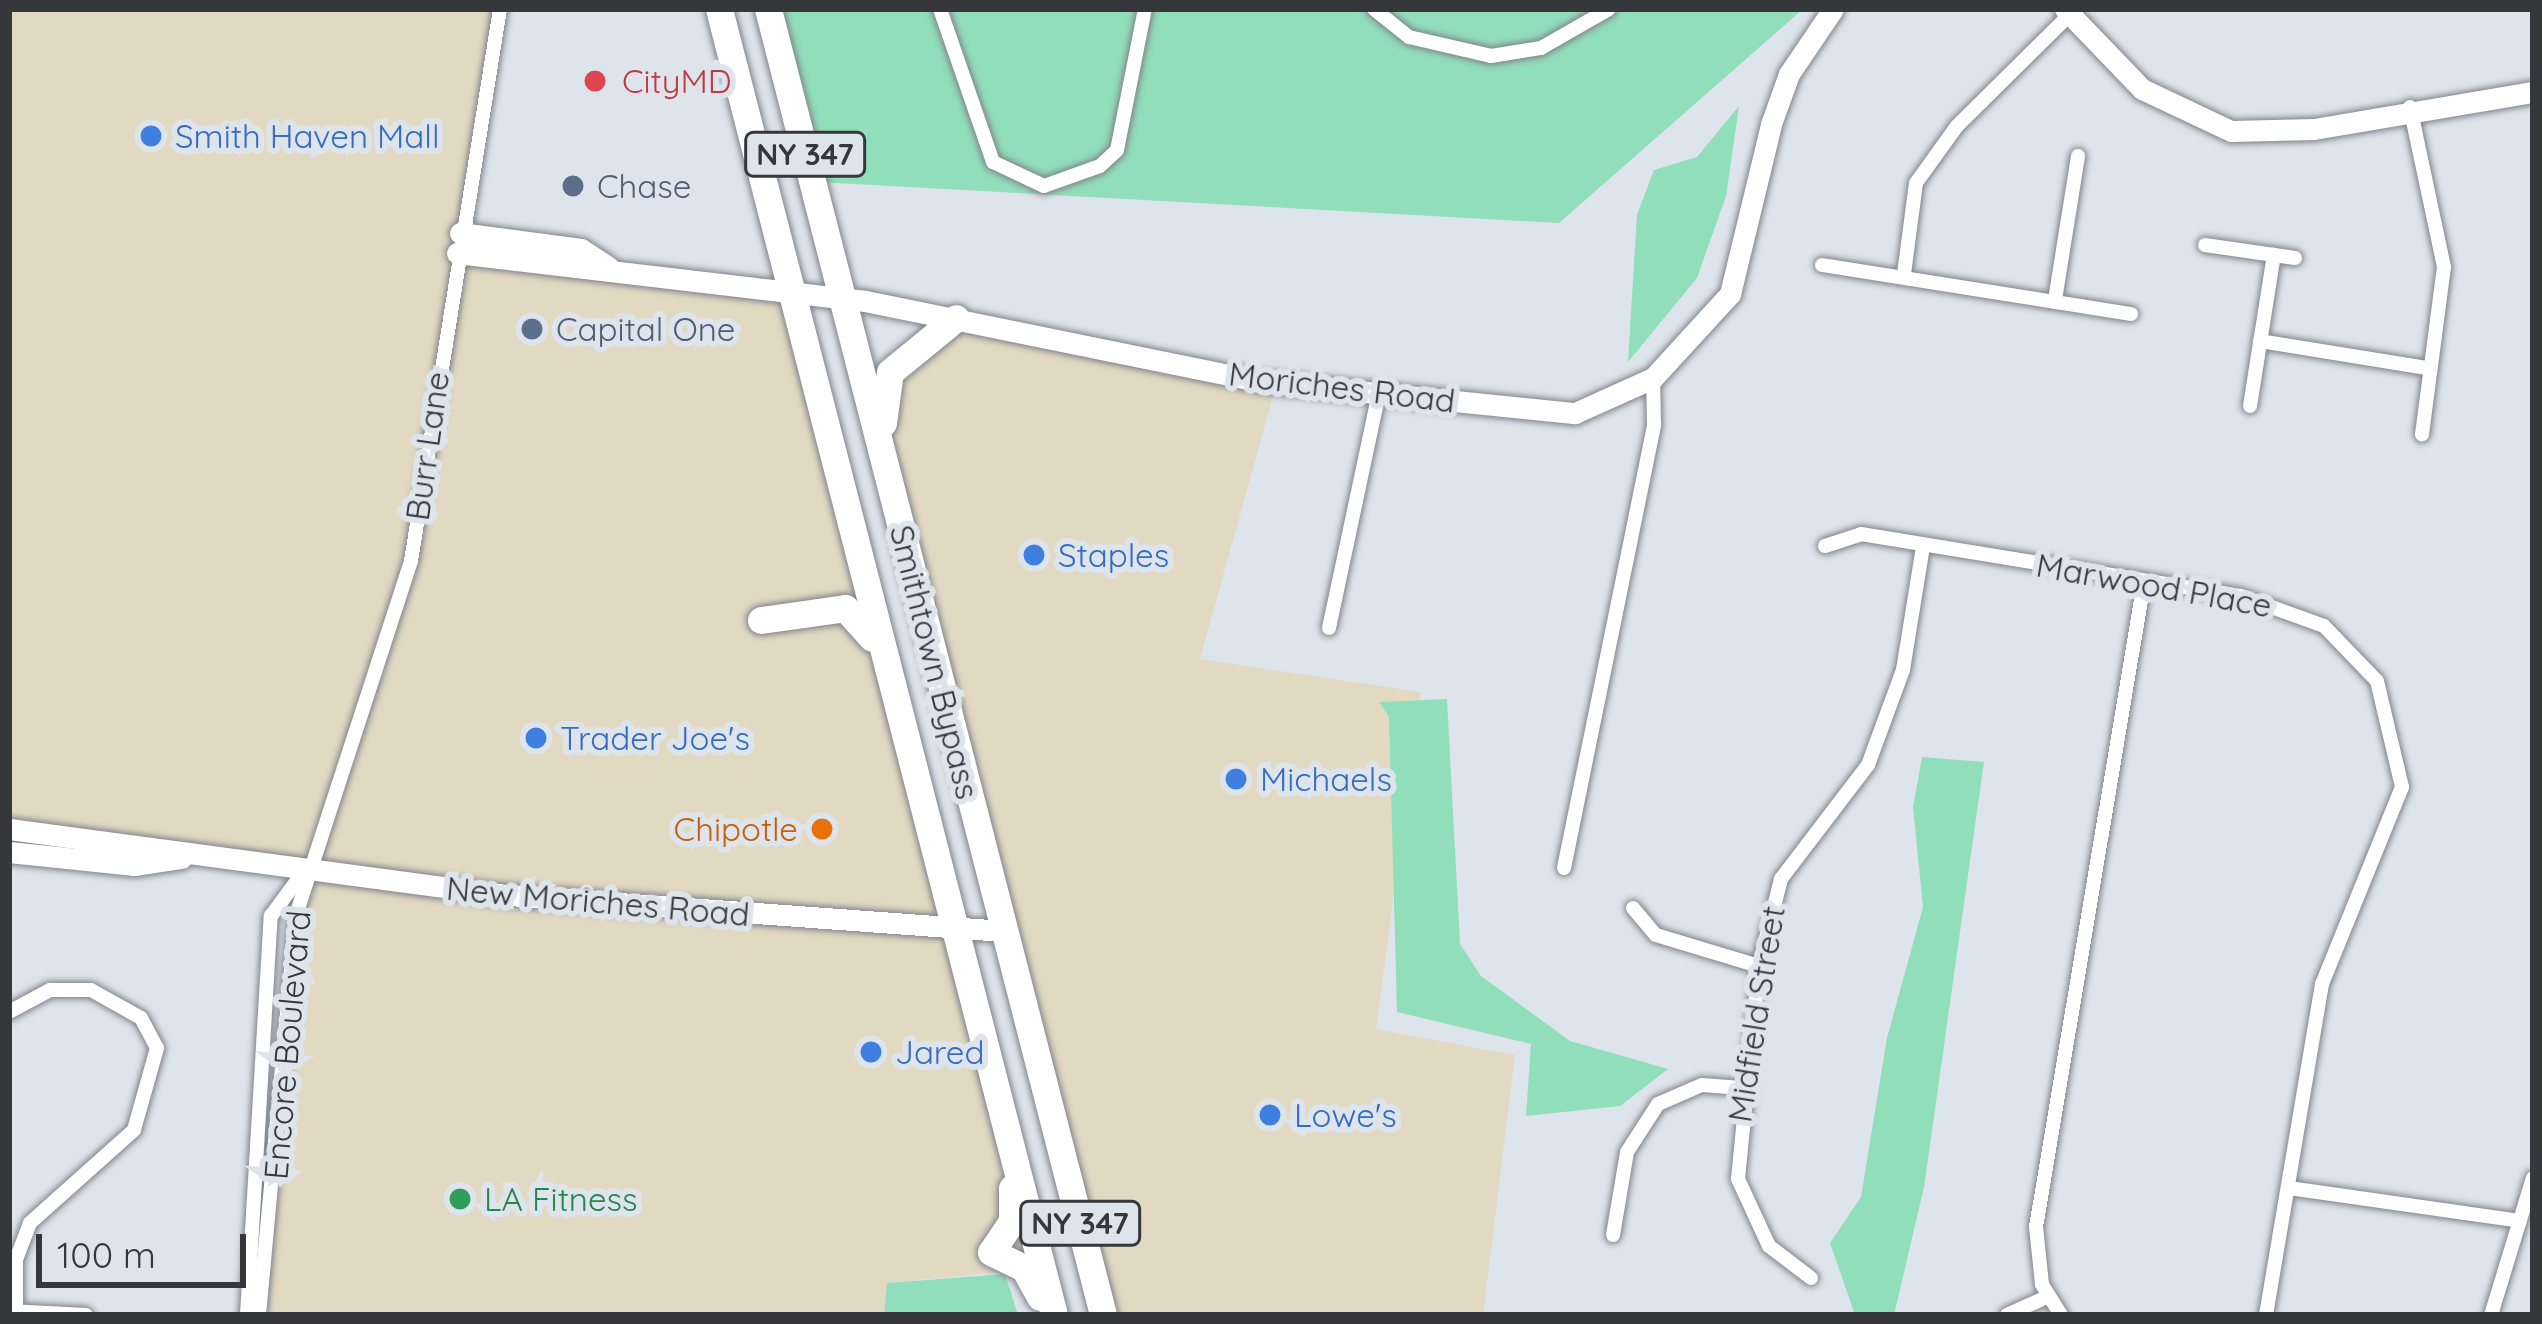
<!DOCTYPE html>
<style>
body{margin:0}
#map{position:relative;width:2542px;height:1324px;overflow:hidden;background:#dee4eb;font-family:Quicksand,sans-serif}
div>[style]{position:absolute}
.commercial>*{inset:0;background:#e2d9c3}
.green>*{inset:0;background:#91debb}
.roads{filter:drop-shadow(0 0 3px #80858b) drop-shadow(0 0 3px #80858b)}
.street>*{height:14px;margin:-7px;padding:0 7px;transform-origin:7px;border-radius:7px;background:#fff}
.secondary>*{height:21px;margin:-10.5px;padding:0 10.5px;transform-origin:10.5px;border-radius:10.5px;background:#fff}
.highway>*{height:27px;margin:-13.5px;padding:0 13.5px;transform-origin:13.5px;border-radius:13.5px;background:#fff}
.dots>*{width:33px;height:33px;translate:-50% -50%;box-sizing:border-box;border:6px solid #dee4eb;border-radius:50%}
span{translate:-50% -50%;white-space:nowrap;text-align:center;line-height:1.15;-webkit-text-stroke:12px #dee4eb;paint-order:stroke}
.shield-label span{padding:3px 9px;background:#dee4eb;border:3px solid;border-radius:9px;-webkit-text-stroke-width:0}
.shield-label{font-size:30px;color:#35373a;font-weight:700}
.health-label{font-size:33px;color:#be3a42}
.left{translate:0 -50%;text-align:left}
.shop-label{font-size:33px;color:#366cbe}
.service-label{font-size:33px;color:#4e5e75}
.street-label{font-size:33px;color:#35373a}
.food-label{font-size:33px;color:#c56008}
.right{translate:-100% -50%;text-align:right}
.leisure-label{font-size:33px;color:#27864d}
.frame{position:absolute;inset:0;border:12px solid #35373a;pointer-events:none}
.scale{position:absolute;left:36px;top:1234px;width:210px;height:54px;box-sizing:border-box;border:6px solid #35373a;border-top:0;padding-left:15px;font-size:36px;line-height:42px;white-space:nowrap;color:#35373a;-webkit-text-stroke:9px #dee4eb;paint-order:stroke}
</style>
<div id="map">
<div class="commercial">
<i style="clip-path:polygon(9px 9px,500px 9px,457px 253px,792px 292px,1042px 1268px,887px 1283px,884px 1315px,274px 1315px,264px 1306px,304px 871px,9px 849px)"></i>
<i style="clip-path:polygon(976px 329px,1274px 393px,1200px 659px,1421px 692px,1376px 1029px,1515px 1055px,1483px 1315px,1103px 1315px,869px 403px,919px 333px)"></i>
</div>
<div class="green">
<i style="clip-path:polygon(767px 9px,1803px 9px,1559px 223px,818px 182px)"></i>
<i style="clip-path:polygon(1739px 106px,1726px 196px,1697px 278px,1628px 362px,1637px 215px,1654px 170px,1697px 157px)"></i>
<i style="clip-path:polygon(1447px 699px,1460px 944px,1481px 976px,1570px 1041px,1668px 1069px,1620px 1106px,1526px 1116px,1531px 1044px,1397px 1012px,1389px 717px,1379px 702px)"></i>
<i style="clip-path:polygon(1922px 757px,1984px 762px,1924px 1187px,1894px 1315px,1855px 1315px,1830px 1243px,1861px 1197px,1887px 1038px,1923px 907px,1913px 807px)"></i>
<i style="clip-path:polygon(1005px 1274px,1018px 1315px,884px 1315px,887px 1283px)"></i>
</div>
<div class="roads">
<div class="street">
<i style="left:940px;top:9px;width:162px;rotate:70.9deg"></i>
<i style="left:993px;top:162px;width:56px;rotate:25.2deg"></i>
<i style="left:1044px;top:186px;width:59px;rotate:-19.7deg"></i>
<i style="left:1100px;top:166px;width:23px;rotate:-43deg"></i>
<i style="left:1117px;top:150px;width:144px;rotate:-78.8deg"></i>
<i style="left:1374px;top:9px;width:45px;rotate:38.7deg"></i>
<i style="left:1409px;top:37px;width:84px;rotate:13deg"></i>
<i style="left:1491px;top:56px;width:51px;rotate:-9.1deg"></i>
<i style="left:1541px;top:48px;width:78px;rotate:-29.8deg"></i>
<i style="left:2410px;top:107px;width:164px;rotate:78deg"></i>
<i style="left:2444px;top:267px;width:169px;rotate:97.5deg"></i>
<i style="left:2205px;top:245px;width:91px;rotate:8.2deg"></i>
<i style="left:1822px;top:265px;width:313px;rotate:9deg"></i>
<i style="left:1904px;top:274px;width:92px;rotate:-82.5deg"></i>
<i style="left:1916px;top:183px;width:70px;rotate:-54.3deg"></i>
<i style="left:1957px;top:126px;width:159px;rotate:-44.7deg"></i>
<i style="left:2055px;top:300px;width:146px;rotate:-80.9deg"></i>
<i style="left:2260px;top:341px;width:168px;rotate:9.2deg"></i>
<i style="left:2250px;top:406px;width:153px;rotate:-81deg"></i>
<i style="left:1825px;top:546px;width:38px;rotate:-18deg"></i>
<i style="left:1861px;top:534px;width:385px;rotate:9.3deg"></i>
<i style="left:2241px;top:596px;width:88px;rotate:19.9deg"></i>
<i style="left:2324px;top:626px;width:76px;rotate:46.1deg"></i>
<i style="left:2377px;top:681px;width:109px;rotate:76.7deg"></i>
<i style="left:2402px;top:787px;width:213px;rotate:112.1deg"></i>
<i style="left:2322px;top:984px;width:336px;rotate:99.6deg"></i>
<i style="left:1329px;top:628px;width:241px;rotate:-78deg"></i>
<i style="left:1564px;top:868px;width:453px;rotate:-78.5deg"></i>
<i style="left:1654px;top:424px;width:46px;rotate:-91.2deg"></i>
<i style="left:1633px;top:908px;width:35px;rotate:50deg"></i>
<i style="left:1656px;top:935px;width:108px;rotate:16.8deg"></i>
<i style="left:9px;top:1012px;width:47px;rotate:-28.2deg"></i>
<i style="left:50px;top:990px;width:41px"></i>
<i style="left:91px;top:990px;width:57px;rotate:29.2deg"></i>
<i style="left:141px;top:1018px;width:34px;rotate:62deg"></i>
<i style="left:157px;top:1048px;width:85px;rotate:105.7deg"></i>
<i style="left:134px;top:1130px;width:140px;rotate:138.2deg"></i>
<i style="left:30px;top:1223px;width:39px;rotate:111deg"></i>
<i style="left:16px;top:1259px;width:52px;rotate:90deg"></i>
<i style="left:2289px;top:1188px;width:233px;rotate:8.1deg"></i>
<i style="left:1613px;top:1235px;width:84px;rotate:-80.4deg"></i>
<i style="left:1627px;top:1152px;width:57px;rotate:-57.1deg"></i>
<i style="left:1658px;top:1104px;width:48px;rotate:-23.4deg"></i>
<i style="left:1702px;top:1085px;width:40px;rotate:4.3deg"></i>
<i style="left:1811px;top:1278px;width:53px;rotate:-142.7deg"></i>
<i style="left:1769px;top:1246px;width:74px;rotate:-114.8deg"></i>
<i style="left:1738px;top:1179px;width:214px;rotate:-84.4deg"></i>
<i style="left:1759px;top:966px;width:90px;rotate:-75.8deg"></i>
<i style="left:1781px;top:879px;width:143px;rotate:-52.7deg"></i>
<i style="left:1868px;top:765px;width:101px;rotate:-69.8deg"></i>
<i style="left:1903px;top:670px;width:126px;rotate:-80.8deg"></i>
<i style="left:9px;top:1311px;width:77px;rotate:3deg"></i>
<i style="left:247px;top:1315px;width:400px;rotate:-86.6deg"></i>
<i style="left:271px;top:916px;width:51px;rotate:-53.8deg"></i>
<i style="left:259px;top:1315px;width:402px;rotate:-84.7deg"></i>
<i style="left:296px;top:915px;width:372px;rotate:-72deg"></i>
<i style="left:411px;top:561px;width:559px;rotate:-80.84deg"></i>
<i style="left:2007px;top:1315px;width:44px;rotate:-24.2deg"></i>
<i style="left:2061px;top:1315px;width:36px;rotate:-122deg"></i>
<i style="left:2042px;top:1284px;width:57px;rotate:-96deg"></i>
<i style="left:2036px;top:1227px;width:654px;rotate:-80.49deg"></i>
<i style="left:2491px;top:1315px;width:143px;rotate:-73deg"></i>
</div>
<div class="secondary">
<i style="left:2065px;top:9px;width:111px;rotate:46.1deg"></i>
<i style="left:2142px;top:89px;width:98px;rotate:25.3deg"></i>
<i style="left:2231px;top:131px;width:83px;rotate:-1.4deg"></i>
<i style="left:2314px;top:129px;width:222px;rotate:-9.6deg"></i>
<i style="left:460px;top:233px;width:122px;rotate:7.5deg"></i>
<i style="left:581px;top:249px;width:33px;rotate:33deg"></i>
<i style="left:457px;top:253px;width:411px;rotate:6.7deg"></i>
<i style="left:865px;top:301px;width:401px;rotate:11.5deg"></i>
<i style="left:1258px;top:381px;width:319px;rotate:5.8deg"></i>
<i style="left:1575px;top:413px;width:85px;rotate:-24.2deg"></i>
<i style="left:1653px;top:378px;width:114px;rotate:-47.5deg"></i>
<i style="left:1730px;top:294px;width:175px;rotate:-76.4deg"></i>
<i style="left:1771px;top:124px;width:53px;rotate:-70.2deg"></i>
<i style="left:1789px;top:74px;width:78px;rotate:-55.9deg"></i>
<i style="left:9px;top:829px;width:490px;rotate:7.6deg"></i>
<i style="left:495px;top:894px;width:510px;rotate:4.16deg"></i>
<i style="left:9px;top:852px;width:126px;rotate:5.9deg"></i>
<i style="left:134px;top:865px;width:48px;rotate:-8.5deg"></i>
</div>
<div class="highway">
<i style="left:719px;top:9px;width:1348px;rotate:75.61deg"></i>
<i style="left:768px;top:9px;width:1348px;rotate:75.61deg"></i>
<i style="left:883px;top:423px;width:51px;rotate:-82.2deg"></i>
<i style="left:890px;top:372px;width:85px;rotate:-39.3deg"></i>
<i style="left:761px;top:620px;width:85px;rotate:-8.1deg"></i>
<i style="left:845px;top:608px;width:40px;rotate:48deg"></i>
<i style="left:1012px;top:1188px;width:33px;rotate:90deg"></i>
<i style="left:1012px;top:1221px;width:37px;rotate:124deg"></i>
<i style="left:991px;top:1252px;width:37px;rotate:26deg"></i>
<i style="left:1024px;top:1268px;width:33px;rotate:61deg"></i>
</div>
</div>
<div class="dots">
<i style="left:595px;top:81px;background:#e0444e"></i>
<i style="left:151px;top:136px;background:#3f7fe0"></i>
<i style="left:573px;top:186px;background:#5c6f8a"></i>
<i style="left:532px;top:329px;background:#5c6f8a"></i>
<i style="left:1034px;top:555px;background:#3f7fe0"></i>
<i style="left:536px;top:738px;background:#3f7fe0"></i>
<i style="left:1236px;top:779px;background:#3f7fe0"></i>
<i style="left:822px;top:829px;background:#e8710a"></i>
<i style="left:871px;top:1052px;background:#3f7fe0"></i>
<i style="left:1270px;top:1115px;background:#3f7fe0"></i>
<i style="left:460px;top:1199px;background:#2e9e5b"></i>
</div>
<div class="shield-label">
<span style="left:805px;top:154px">NY 347</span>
<span style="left:1080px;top:1223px">NY 347</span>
</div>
<div class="health-label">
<span class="left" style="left:622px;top:81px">CityMD</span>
</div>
<div class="shop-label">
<span class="left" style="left:175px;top:136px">Smith Haven Mall</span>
<span class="left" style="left:1058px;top:555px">Staples</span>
<span class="left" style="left:560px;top:738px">Trader Joe's</span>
<span class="left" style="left:1260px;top:779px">Michaels</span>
<span class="left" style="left:895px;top:1052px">Jared</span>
<span class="left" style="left:1294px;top:1115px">Lowe's</span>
</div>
<div class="service-label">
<span class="left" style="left:597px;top:186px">Chase</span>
<span class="left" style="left:556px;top:329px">Capital One</span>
</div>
<div class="street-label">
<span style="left:1342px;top:387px;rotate:7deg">Moriches Road</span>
<span style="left:427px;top:446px;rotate:-82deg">Burr Lane</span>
<span style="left:2154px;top:585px;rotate:10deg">Marwood Place</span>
<span style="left:935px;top:662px;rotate:76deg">Smithtown Bypass</span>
<span style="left:598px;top:901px;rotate:5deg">New Moriches Road</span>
<span style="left:1756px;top:1014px;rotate:-81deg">Midfield Street</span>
<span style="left:287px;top:1045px;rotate:-85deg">Encore Boulevard</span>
</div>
<div class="food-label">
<span class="right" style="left:798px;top:829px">Chipotle</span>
</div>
<div class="leisure-label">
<span class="left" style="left:484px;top:1199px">LA Fitness</span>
</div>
<div class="frame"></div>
<div class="scale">100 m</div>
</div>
